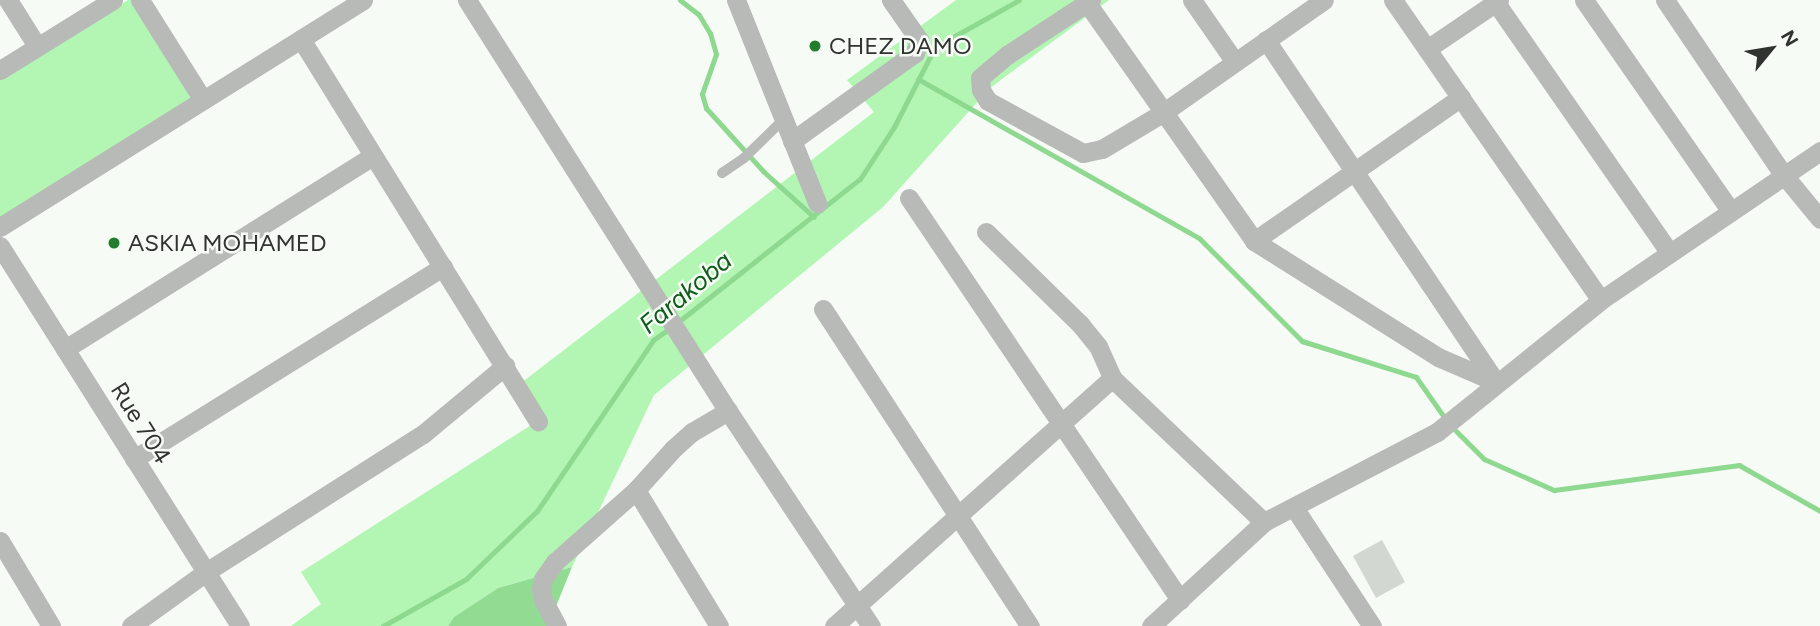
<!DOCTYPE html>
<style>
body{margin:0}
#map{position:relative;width:1820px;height:626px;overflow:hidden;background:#f7fbf6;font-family:Figtree,sans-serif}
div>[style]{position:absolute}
.green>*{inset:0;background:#b3f6b4}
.forest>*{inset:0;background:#91db93}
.stream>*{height:5px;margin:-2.5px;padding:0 2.5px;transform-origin:2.5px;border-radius:2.5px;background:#8ed890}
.building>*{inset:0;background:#d2d7d2}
.service>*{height:10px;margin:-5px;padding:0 5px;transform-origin:5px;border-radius:5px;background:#b8bab8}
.minor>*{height:19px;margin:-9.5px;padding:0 9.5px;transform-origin:9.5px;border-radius:9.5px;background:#b8bab8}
.dots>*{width:19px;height:19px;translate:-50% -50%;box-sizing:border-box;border:4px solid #f7fbf6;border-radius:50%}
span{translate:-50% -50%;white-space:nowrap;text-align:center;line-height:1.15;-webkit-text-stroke:5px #f7fbf6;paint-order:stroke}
.poi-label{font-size:24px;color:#313331}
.left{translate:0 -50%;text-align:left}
.street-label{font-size:24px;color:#313331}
.water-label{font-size:26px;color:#0f5d1b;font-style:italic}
.north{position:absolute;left:1736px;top:14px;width:70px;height:70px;-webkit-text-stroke:5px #f7fbf6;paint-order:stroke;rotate:60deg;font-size:19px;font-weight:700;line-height:28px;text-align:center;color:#313331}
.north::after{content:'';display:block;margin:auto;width:24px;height:32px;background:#313331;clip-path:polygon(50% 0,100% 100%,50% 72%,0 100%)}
</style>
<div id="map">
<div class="green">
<i style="clip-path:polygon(128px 0,139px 0,198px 94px,0 217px,0 80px)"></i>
<i style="clip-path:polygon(956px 0,1109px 0,990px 88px,883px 207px,654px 395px,572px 567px,498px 588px,454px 617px,448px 626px,291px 626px,321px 604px,301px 572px,539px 420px,521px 383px,874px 112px,847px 80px)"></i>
</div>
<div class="forest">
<i style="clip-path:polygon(572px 567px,548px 626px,448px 626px,454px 617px,498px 588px)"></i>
</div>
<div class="stream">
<i style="left:680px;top:0;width:24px;rotate:38deg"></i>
<i style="left:699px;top:15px;width:21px;rotate:59deg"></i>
<i style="left:710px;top:33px;width:22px;rotate:74deg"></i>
<i style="left:716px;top:54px;width:42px;rotate:109.3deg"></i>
<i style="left:702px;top:94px;width:15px;rotate:74deg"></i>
<i style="left:706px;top:108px;width:86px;rotate:47.8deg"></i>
<i style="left:764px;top:172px;width:67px;rotate:42deg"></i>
<i style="left:918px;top:79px;width:323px;rotate:29.5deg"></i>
<i style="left:1199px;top:238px;width:146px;rotate:45deg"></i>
<i style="left:1302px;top:341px;width:120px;rotate:17.5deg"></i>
<i style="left:1416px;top:377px;width:49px;rotate:55deg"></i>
<i style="left:678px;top:322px;width:231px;rotate:-38.2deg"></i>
<i style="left:860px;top:179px;width:62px;rotate:-56.8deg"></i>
<i style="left:894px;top:127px;width:90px;rotate:-62.9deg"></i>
<i style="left:935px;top:47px;width:96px;rotate:-29.2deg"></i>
<i style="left:1456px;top:431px;width:40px;rotate:45deg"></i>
<i style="left:1484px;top:459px;width:77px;rotate:23.9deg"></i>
<i style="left:1554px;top:490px;width:187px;rotate:-7.7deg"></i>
<i style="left:1739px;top:465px;width:93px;rotate:29.6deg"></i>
<i style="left:383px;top:626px;width:95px;rotate:-29.5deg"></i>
<i style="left:466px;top:579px;width:98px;rotate:-43.8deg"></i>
<i style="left:537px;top:511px;width:207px;rotate:-55.8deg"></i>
<i style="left:653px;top:340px;width:21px;rotate:-35deg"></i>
</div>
<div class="building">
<i style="clip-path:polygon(1382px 540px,1405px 582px,1376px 598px,1353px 556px)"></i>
</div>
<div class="service">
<i style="left:722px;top:173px;width:27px;rotate:-34deg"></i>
<i style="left:744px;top:158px;width:54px;rotate:-44.3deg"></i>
</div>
<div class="minor">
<i style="left:8px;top:0;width:54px;rotate:57.8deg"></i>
<i style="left:140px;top:0;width:118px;rotate:57.8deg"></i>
<i style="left:467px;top:0;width:487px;rotate:57.6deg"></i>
<i style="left:728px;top:411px;width:258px;rotate:56.4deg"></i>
<i style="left:736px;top:0;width:219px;rotate:68.2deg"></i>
<i style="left:1091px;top:0;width:100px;rotate:146.8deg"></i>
<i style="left:1007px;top:55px;width:35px;rotate:140deg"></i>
<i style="left:980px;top:78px;width:12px;rotate:85deg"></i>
<i style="left:981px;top:90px;width:13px;rotate:58deg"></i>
<i style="left:988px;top:101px;width:108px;rotate:28.7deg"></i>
<i style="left:1083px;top:153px;width:19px;rotate:-12deg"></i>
<i style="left:1102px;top:149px;width:72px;rotate:-30.8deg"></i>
<i style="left:1164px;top:112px;width:195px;rotate:-35deg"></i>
<i style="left:1192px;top:0;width:75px;rotate:55.3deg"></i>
<i style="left:1393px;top:0;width:365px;rotate:55.3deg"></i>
<i style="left:1494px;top:0;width:307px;rotate:55.2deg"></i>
<i style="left:1584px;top:0;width:256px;rotate:55.2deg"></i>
<i style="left:1665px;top:0;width:210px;rotate:55.9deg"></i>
<i style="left:1783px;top:174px;width:58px;rotate:50.6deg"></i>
<i style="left:1087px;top:3px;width:291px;rotate:54.9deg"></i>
<i style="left:1254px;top:241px;width:218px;rotate:32.2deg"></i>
<i style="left:1438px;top:357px;width:63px;rotate:23.3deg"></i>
<i style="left:301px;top:39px;width:450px;rotate:58.2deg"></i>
<i style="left:1266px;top:40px;width:412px;rotate:56.1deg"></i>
<i style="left:1427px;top:49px;width:87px;rotate:-34.2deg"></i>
<i style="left:0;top:70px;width:133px;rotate:-31.8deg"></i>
<i style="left:792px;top:141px;width:151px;rotate:-35.6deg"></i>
<i style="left:915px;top:53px;width:14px;rotate:-73deg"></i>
<i style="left:919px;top:40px;width:49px;rotate:-125deg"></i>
<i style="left:909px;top:198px;width:485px;rotate:56deg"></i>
<i style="left:0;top:227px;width:428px;rotate:-32deg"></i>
<i style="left:986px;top:232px;width:132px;rotate:44.4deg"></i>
<i style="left:1080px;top:324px;width:28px;rotate:51deg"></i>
<i style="left:1098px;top:346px;width:35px;rotate:66deg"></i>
<i style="left:1112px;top:378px;width:209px;rotate:43.5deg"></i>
<i style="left:1254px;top:241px;width:252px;rotate:-34.8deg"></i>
<i style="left:0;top:246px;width:449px;rotate:57.7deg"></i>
<i style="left:823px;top:309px;width:379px;rotate:56.9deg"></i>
<i style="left:65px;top:349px;width:363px;rotate:-32.1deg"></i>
<i style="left:134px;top:459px;width:364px;rotate:-31.9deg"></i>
<i style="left:636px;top:490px;width:159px;rotate:58.6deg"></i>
<i style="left:1295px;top:509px;width:140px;rotate:56.7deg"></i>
<i style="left:0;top:541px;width:99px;rotate:59deg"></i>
<i style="left:131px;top:626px;width:92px;rotate:-35.8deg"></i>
<i style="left:206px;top:572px;width:257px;rotate:-32.5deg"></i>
<i style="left:423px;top:434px;width:107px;rotate:-39.7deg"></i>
<i style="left:557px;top:626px;width:30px;rotate:-118deg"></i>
<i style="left:543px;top:600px;width:11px;rotate:-100deg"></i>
<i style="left:541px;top:589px;width:10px;rotate:-79deg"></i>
<i style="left:543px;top:579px;width:21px;rotate:-55deg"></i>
<i style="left:555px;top:562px;width:108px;rotate:-41.6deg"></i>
<i style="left:636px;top:490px;width:57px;rotate:-47.9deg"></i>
<i style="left:674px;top:448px;width:24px;rotate:-42deg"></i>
<i style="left:692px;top:432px;width:42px;rotate:-30.3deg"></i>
<i style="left:834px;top:626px;width:373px;rotate:-41.7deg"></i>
<i style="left:1151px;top:626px;width:154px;rotate:-42.6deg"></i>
<i style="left:1264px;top:522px;width:195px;rotate:-27.5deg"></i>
<i style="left:1437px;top:432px;width:211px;rotate:-38.8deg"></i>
<i style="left:1601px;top:300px;width:265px;rotate:-34.2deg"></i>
</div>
<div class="dots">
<i style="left:815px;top:46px;background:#227e2e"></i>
<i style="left:114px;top:243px;background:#227e2e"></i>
</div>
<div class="poi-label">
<span class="left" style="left:829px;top:46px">CHEZ DAMO</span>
<span class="left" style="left:128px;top:243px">ASKIA MOHAMED</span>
</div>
<div class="street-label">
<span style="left:141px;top:423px;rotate:58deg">Rue 704</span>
</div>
<div class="water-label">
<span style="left:686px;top:293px;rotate:-40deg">Farakoba</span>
</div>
<div class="north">N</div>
</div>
